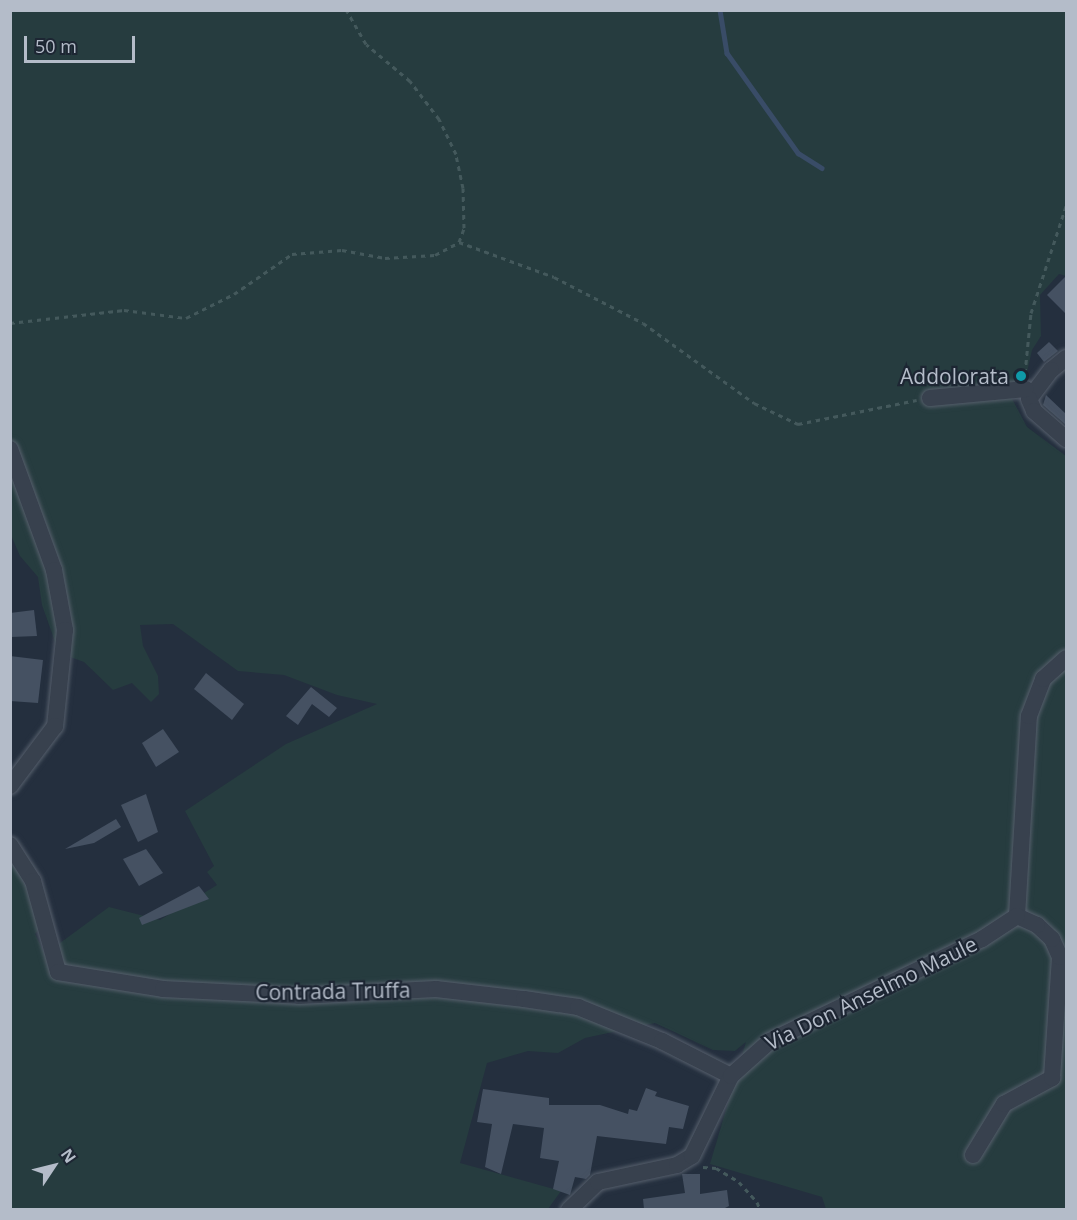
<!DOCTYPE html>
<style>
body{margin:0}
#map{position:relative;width:1077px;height:1220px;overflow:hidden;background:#242f3e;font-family:"Open Sans",sans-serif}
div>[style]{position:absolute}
.green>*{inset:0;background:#263c3f}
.stream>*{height:4.5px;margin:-2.25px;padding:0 2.25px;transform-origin:2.25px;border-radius:2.25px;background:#394c67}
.building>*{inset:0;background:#455162}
.path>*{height:3px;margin-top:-1.5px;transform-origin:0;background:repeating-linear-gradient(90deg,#44595c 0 4.5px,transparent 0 9px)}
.roads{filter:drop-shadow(0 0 2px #565f6c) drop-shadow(0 0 2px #565f6c)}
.minor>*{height:16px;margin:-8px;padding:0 8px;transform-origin:8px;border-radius:8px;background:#38414e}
.dots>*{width:16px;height:16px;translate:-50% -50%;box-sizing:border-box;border:3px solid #1d2633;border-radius:50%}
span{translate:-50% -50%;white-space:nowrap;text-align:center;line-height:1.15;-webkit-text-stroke:4.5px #1d2633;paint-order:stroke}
.poi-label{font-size:21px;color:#b4bcc9}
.right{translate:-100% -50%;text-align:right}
.street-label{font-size:21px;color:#b4bcc9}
.frame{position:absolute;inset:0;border:12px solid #b4bcc9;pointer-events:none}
.north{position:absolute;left:24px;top:1136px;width:60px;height:60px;-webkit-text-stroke:4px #1d2633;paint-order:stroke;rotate:55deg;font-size:16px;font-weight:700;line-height:24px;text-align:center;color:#b4bcc9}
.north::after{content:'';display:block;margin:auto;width:21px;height:27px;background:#b4bcc9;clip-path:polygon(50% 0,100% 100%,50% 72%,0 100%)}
.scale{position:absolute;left:24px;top:36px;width:111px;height:27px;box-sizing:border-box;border:3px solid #b4bcc9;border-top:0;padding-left:8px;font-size:18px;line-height:21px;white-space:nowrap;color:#b4bcc9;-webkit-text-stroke:4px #1d2633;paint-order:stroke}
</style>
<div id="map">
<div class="green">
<i style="clip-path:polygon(10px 11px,1066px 11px,1066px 276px,1059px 274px,1040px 295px,1041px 336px,1032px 350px,1025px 381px,1010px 395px,1027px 427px,1066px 456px,1066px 1209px,826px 1209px,822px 1197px,710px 1164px,746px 1042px,735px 1051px,713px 1050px,655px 1023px,585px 1038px,558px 1053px,528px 1051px,487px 1063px,460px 1163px,561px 1191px,548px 1209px,11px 1209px,11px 841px,44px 889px,44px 923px,35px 934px,45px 954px,109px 907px,160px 920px,217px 885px,207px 872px,214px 866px,185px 811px,286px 744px,377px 704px,337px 695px,284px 675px,238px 671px,173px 624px,140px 625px,143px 646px,158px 676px,159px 694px,151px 702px,132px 683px,113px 690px,84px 662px,59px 653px,42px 605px,38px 577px,20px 556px,11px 535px)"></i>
</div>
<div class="stream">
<i style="left:720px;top:10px;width:44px;rotate:80.8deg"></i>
<i style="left:727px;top:53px;width:123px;rotate:54.6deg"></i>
<i style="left:798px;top:153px;width:28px;rotate:32deg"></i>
</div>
<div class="building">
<i style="clip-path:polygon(1066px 276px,1066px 314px,1047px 295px)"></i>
<i style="clip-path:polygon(1049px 342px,1058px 351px,1044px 362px,1037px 353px)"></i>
<i style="clip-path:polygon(1046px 395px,1066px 414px,1066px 425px,1043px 405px)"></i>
<i style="clip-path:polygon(34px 610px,37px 636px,11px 637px,10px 613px)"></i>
<i style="clip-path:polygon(10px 656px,43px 660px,38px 703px,10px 701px)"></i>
<i style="clip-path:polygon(206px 673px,244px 704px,232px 720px,194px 689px)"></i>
<i style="clip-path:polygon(311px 687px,337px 708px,329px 717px,312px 704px,298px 725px,286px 716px)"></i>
<i style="clip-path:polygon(163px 729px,179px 752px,156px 767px,142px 743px)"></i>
<i style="clip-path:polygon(146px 794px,158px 832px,138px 842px,121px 805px)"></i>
<i style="clip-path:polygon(116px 819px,121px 827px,94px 843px,65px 849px)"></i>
<i style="clip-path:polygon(146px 849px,163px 873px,139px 886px,123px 859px)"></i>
<i style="clip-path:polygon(199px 886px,209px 899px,142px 925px,139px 918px)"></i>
<i style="clip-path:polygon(646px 1088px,657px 1092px,655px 1096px,689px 1106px,683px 1129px,669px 1127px,666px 1144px,597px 1136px,590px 1175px,586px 1179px,575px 1177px,570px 1195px,553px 1189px,559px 1161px,540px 1158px,544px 1128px,513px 1124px,501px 1174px,485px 1167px,492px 1124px,477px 1122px,483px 1089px,549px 1098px,549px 1105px,600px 1105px,628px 1114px,629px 1109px,637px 1111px)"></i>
<i style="clip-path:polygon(682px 1174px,700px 1174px,700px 1194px,727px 1190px,729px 1206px,723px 1209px,644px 1209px,643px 1199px,685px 1193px)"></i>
</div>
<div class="path">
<i style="left:459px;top:242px;width:101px;rotate:20.2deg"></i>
<i style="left:554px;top:277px;width:100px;rotate:27.3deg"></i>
<i style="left:643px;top:323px;width:137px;rotate:35.8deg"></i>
<i style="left:754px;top:403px;width:49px;rotate:25.5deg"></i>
<i style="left:798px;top:424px;width:121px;rotate:-11.4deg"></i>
<i style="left:10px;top:323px;width:115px;rotate:-6.5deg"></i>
<i style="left:124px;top:310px;width:63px;rotate:7.4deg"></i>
<i style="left:186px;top:318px;width:54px;rotate:-26.6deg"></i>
<i style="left:234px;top:294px;width:70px;rotate:-34.6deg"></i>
<i style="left:292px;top:254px;width:50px;rotate:-4.6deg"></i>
<i style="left:342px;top:250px;width:44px;rotate:10.5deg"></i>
<i style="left:385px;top:258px;width:50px;rotate:-3.4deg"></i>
<i style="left:435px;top:255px;width:27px;rotate:-28deg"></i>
<i style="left:459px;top:242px;width:15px;rotate:-70deg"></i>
<i style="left:464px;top:228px;width:40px;rotate:-91.4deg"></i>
<i style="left:463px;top:188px;width:35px;rotate:-102deg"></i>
<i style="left:456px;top:154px;width:39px;rotate:-116deg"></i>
<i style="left:439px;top:119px;width:48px;rotate:-127.3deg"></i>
<i style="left:410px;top:81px;width:57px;rotate:-139.9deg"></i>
<i style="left:366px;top:44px;width:39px;rotate:-120deg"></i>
<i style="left:1025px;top:373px;width:60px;rotate:-84.3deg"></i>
<i style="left:1031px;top:313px;width:113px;rotate:-71.9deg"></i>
<i style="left:703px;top:1167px;width:13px;rotate:4deg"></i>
<i style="left:716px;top:1168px;width:27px;rotate:31deg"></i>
<i style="left:739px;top:1182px;width:27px;rotate:48deg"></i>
<i style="left:757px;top:1202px;width:9px;rotate:69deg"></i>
</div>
<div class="roads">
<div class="minor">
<i style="left:1066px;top:358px;width:19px;rotate:141deg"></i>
<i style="left:1051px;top:370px;width:36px;rotate:127deg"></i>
<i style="left:1029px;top:399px;width:13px;rotate:67deg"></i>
<i style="left:1034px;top:411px;width:43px;rotate:41.2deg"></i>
<i style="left:930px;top:398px;width:96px;rotate:-5.4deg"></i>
<i style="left:10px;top:449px;width:129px;rotate:70deg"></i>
<i style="left:54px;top:570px;width:61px;rotate:79.6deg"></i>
<i style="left:65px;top:630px;width:97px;rotate:95.9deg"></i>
<i style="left:55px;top:726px;width:75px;rotate:126.9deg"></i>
<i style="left:10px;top:845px;width:43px;rotate:57.4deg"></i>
<i style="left:33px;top:881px;width:94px;rotate:74.6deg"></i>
<i style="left:58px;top:972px;width:106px;rotate:9.2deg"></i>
<i style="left:163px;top:989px;width:136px;rotate:2.9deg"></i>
<i style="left:299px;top:996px;width:137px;rotate:-2.9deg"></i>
<i style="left:436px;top:989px;width:89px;rotate:6.5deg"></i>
<i style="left:524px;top:999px;width:55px;rotate:8.4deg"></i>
<i style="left:578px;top:1007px;width:91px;rotate:22deg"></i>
<i style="left:662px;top:1041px;width:77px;rotate:26.9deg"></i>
<i style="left:1017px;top:916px;width:200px;rotate:-86.6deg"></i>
<i style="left:1029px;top:716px;width:40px;rotate:-69deg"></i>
<i style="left:1043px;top:679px;width:31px;rotate:-42deg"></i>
<i style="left:973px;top:1155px;width:60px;rotate:-58.7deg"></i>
<i style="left:1004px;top:1104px;width:55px;rotate:-28.4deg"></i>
<i style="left:1052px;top:1078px;width:121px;rotate:-86.2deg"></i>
<i style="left:1060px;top:957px;width:20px;rotate:-114deg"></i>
<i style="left:1052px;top:939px;width:21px;rotate:-137deg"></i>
<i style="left:1037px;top:925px;width:22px;rotate:-156deg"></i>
<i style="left:569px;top:1210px;width:40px;rotate:-44deg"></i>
<i style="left:598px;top:1182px;width:81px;rotate:-12.1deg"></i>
<i style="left:677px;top:1165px;width:17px;rotate:-31deg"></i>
<i style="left:692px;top:1156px;width:89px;rotate:-64deg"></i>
<i style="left:731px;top:1076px;width:52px;rotate:-41.9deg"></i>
<i style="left:770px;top:1041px;width:235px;rotate:-25.7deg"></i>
<i style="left:982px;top:939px;width:42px;rotate:-33.3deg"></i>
</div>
</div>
<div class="dots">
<i style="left:1021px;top:376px;background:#0f9aa8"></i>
</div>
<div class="poi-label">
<span class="right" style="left:1009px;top:376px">Addolorata</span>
</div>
<div class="street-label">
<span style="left:333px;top:991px;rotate:-1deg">Contrada Truffa</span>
<span style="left:871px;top:993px;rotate:-26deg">Via Don Anselmo Maule</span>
</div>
<div class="frame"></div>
<div class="north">N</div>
<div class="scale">50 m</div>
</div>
